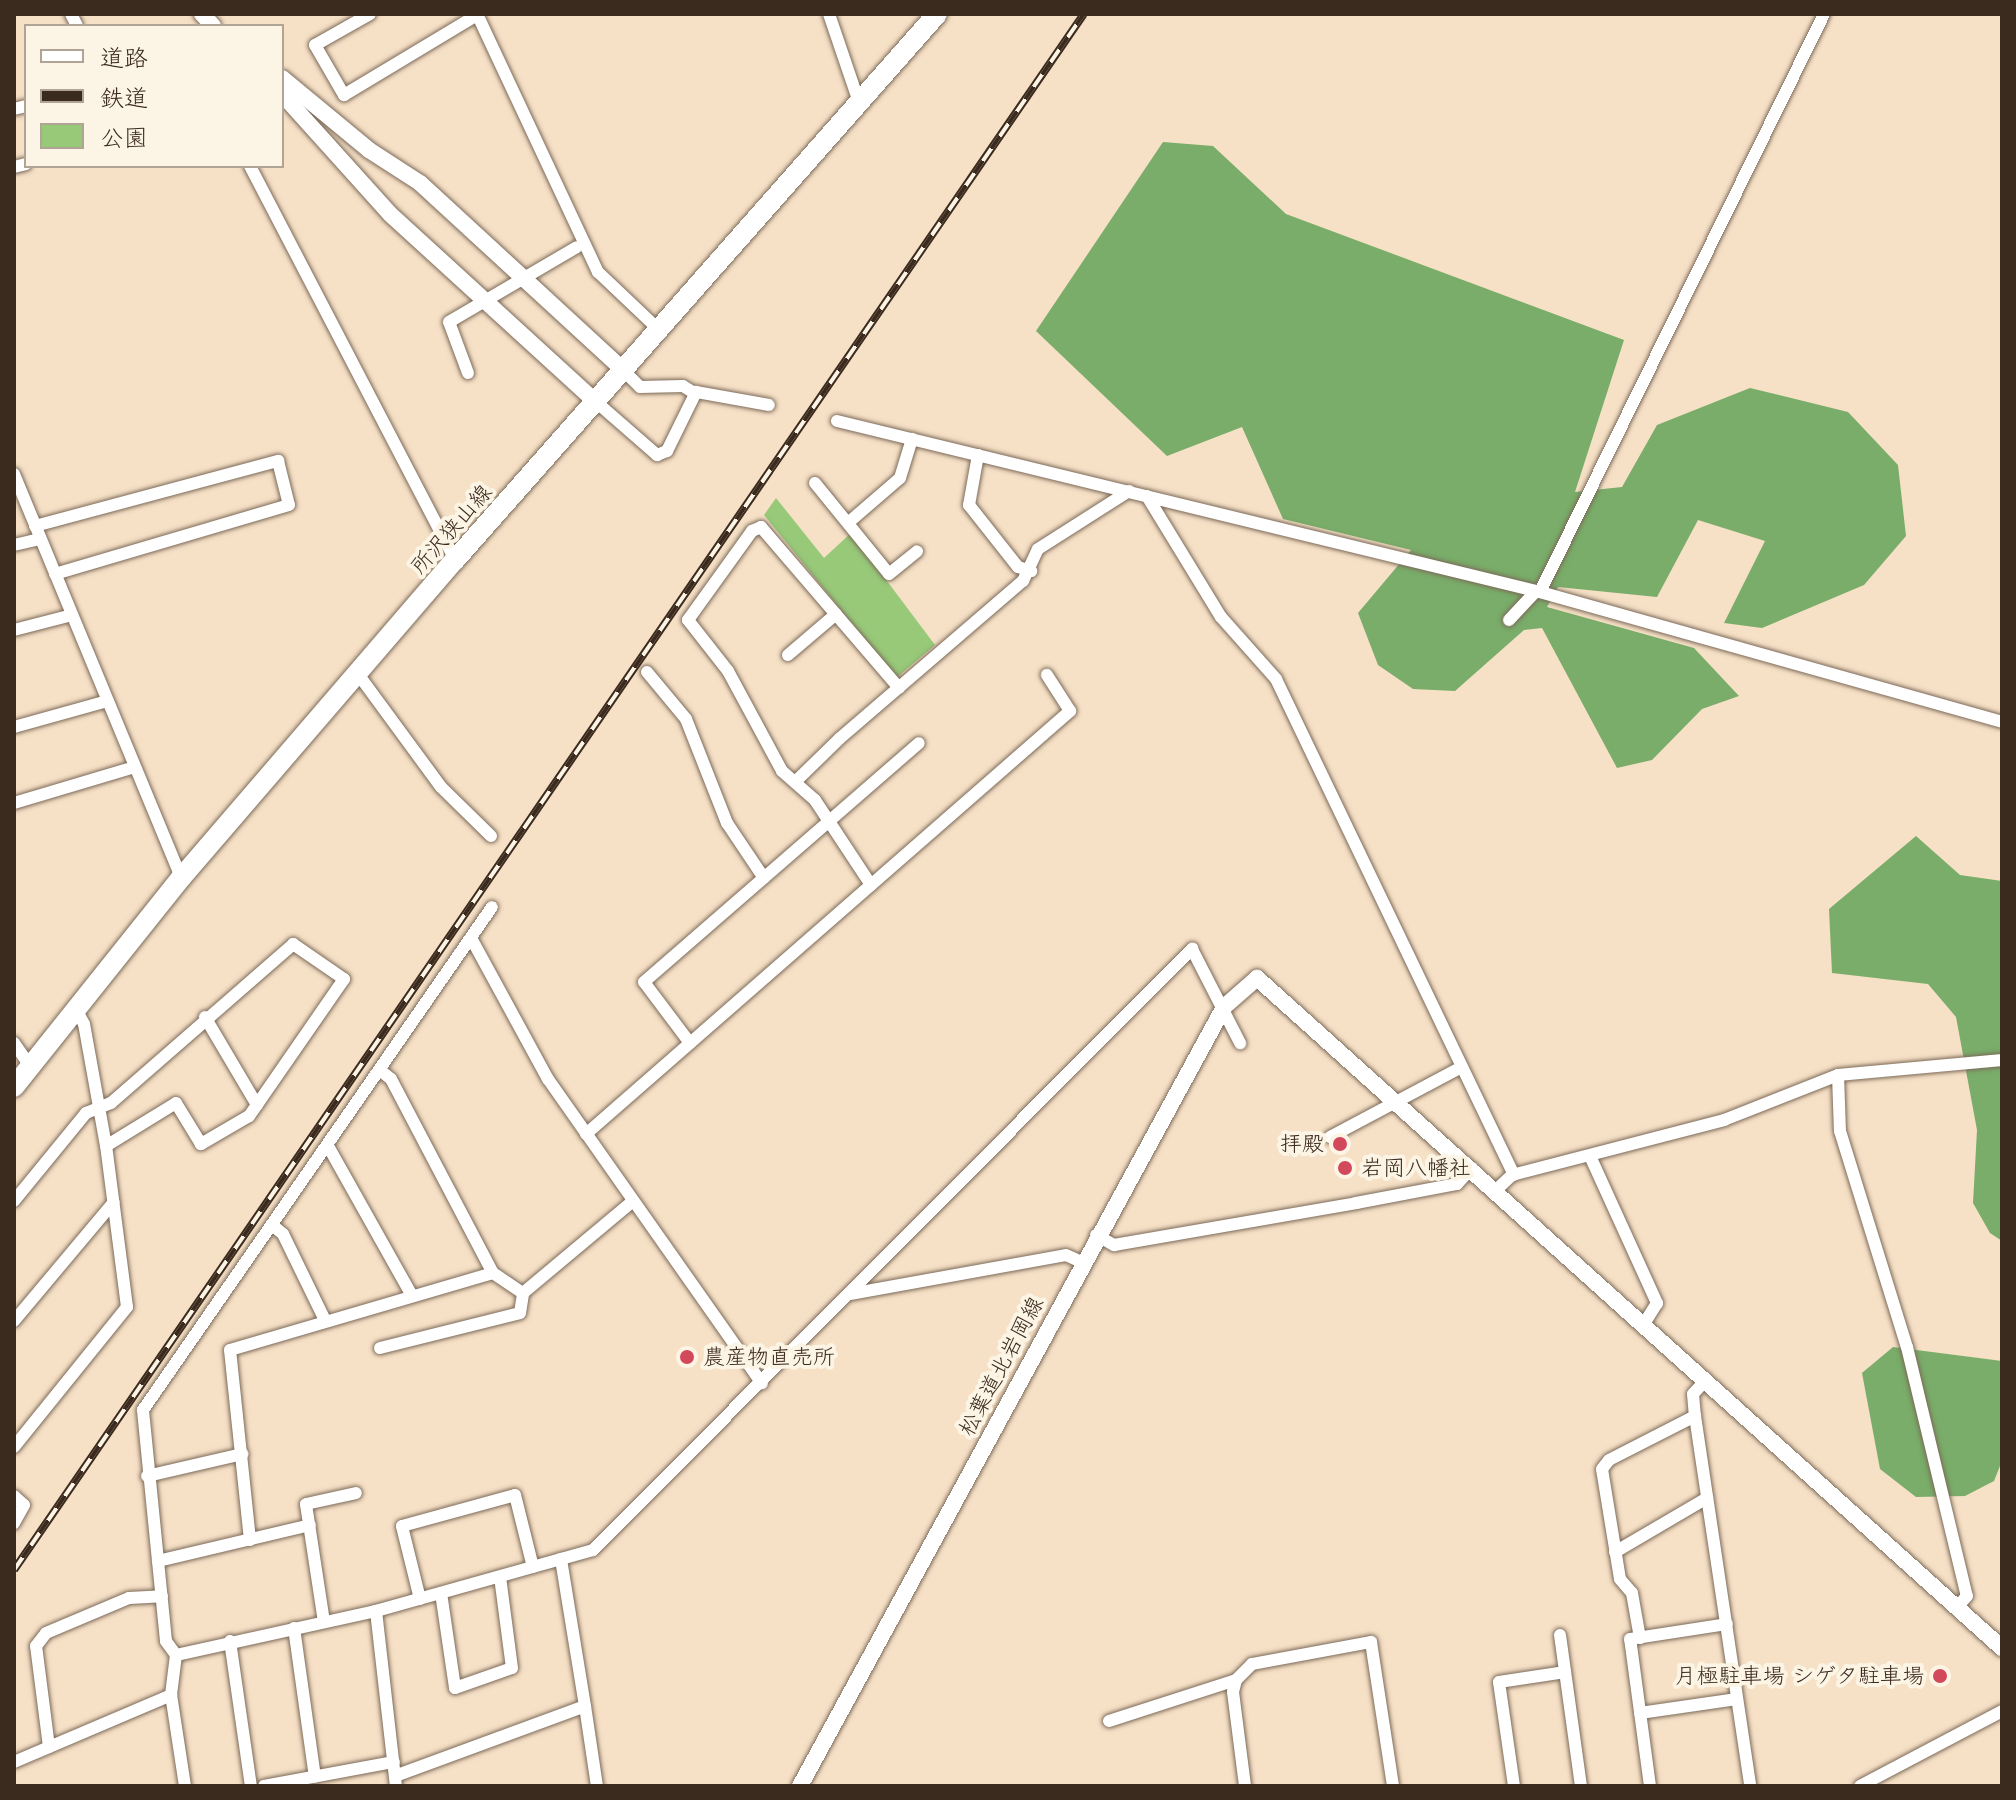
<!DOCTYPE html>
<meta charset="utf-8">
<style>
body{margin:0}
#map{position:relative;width:2016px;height:1800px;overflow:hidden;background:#f6e0c6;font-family:"Shantell Sans","Klee One",sans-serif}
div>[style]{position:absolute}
.green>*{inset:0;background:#97c979}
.forest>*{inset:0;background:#79ad69}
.roads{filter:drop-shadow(0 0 2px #7c6a59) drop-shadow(0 0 2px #7c6a59)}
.minor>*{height:12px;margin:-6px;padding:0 6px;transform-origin:6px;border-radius:6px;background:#fff}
.tertiary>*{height:16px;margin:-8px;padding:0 8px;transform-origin:8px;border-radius:8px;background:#fff}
.primary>*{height:20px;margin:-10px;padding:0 10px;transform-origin:10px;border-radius:10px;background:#fff}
.rail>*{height:8px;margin-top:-4px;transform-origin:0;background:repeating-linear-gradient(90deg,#fcf5e5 0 15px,#3b2a1e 0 30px);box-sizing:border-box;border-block:2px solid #3b2a1e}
.dots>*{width:22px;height:22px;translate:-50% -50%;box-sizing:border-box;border:4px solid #fcf5e5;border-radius:50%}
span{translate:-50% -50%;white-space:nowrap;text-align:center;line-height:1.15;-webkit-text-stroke:8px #fcf5e5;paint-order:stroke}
.street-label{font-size:22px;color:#3b2a1e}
.poi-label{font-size:22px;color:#3b2a1e}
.right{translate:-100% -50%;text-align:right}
.left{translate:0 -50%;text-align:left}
.frame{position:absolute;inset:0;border:16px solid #3b2a1e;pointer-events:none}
.legend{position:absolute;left:24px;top:24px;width:260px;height:144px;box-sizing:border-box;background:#fcf5e5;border:2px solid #afa495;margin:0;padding:10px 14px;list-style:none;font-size:24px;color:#3b2a1e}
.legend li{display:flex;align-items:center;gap:16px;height:40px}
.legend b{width:40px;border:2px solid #afa495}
</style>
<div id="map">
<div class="green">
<i style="clip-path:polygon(776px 498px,824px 558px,851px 533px,935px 645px,896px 678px,764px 515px)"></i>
</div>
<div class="forest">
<i style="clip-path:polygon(1163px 142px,1213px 146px,1286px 214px,1624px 340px,1575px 492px,1622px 487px,1657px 425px,1750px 388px,1848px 412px,1898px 465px,1906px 536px,1864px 585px,1762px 628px,1724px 623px,1765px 541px,1698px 520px,1657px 597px,1558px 587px,1547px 607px,1694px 648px,1739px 696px,1702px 709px,1652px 760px,1617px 768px,1542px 628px,1524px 630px,1455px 691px,1413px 689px,1378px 665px,1358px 613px,1411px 550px,1283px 519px,1242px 427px,1167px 456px,1036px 331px)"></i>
<i style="clip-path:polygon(1916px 836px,1960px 875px,2002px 881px,2002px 1241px,1990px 1233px,1973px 1203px,1977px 1130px,1956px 1017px,1928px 984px,1832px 973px,1829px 909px)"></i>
<i style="clip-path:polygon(1893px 1347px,2002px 1361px,2002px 1461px,1994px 1481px,1965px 1496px,1916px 1497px,1880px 1469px,1862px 1373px)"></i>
</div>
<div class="roads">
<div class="minor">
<i style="left:71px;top:14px;width:13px;rotate:63deg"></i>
<i style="left:370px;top:14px;width:63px;rotate:150.6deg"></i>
<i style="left:315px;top:45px;width:58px;rotate:59.9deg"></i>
<i style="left:344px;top:95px;width:155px;rotate:-31deg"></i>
<i style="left:477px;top:14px;width:285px;rotate:64.9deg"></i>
<i style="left:598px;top:272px;width:81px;rotate:43.5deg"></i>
<i style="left:829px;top:14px;width:93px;rotate:71.2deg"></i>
<i style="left:14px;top:109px;width:12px;rotate:-14deg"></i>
<i style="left:250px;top:166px;width:444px;rotate:62.5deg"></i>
<i style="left:14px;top:167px;width:12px;rotate:-14deg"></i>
<i style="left:621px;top:368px;width:27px;rotate:45deg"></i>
<i style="left:640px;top:387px;width:43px;rotate:-1.3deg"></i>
<i style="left:683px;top:386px;width:13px;rotate:32deg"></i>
<i style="left:468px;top:373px;width:54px;rotate:-110.4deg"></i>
<i style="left:449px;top:322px;width:148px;rotate:-30.4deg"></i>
<i style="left:594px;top:400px;width:84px;rotate:41.1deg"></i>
<i style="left:657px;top:455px;width:11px;rotate:-22deg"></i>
<i style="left:667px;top:451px;width:66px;rotate:-63.8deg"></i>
<i style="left:696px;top:392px;width:74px;rotate:10.1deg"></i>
<i style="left:837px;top:421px;width:723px;rotate:13.67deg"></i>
<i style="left:1540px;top:592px;width:480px;rotate:15.7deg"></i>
<i style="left:978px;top:455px;width:51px;rotate:100.2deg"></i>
<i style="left:969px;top:505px;width:79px;rotate:51.7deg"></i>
<i style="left:1018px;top:567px;width:14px;rotate:17deg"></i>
<i style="left:14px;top:474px;width:437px;rotate:67.5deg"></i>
<i style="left:815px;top:483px;width:117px;rotate:50.9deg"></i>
<i style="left:889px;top:574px;width:36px;rotate:-39deg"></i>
<i style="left:1147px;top:496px;width:142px;rotate:58.6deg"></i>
<i style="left:1221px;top:617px;width:83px;rotate:48.4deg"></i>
<i style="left:1276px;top:679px;width:550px;rotate:64.37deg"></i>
<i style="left:849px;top:522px;width:67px;rotate:-40.8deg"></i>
<i style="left:900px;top:478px;width:41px;rotate:-72.9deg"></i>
<i style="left:35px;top:526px;width:252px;rotate:-15deg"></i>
<i style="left:278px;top:461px;width:45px;rotate:76deg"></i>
<i style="left:289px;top:505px;width:244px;rotate:163.6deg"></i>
<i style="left:14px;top:545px;width:27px;rotate:-13deg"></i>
<i style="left:1540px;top:592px;width:644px;rotate:-63.83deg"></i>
<i style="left:1509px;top:620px;width:38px;rotate:-47deg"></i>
<i style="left:14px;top:630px;width:60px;rotate:-14.5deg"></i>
<i style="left:788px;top:655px;width:63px;rotate:-40.5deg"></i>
<i style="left:647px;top:672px;width:61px;rotate:50.3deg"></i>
<i style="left:686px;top:719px;width:112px;rotate:68.5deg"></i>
<i style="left:727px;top:823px;width:66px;rotate:56.1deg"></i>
<i style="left:358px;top:674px;width:140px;rotate:53.7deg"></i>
<i style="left:441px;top:787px;width:70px;rotate:44.4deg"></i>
<i style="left:14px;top:727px;width:97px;rotate:-15.6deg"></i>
<i style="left:795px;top:782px;width:62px;rotate:-44.3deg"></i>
<i style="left:839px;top:739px;width:243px;rotate:-40.7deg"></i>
<i style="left:1023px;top:581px;width:35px;rotate:-65deg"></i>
<i style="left:1038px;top:549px;width:108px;rotate:-32.5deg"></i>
<i style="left:14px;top:803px;width:126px;rotate:-16.6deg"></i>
<i style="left:871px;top:885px;width:102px;rotate:-123.4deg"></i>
<i style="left:815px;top:800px;width:44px;rotate:-138.7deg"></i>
<i style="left:782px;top:771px;width:114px;rotate:-118.4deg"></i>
<i style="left:728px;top:671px;width:65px;rotate:-128.1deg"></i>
<i style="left:688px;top:620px;width:110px;rotate:-54.3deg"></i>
<i style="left:752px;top:531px;width:10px;rotate:-24deg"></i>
<i style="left:761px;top:527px;width:212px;rotate:49.4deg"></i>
<i style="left:471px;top:938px;width:161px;rotate:61.4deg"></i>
<i style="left:548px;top:1079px;width:372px;rotate:54.9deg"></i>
<i style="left:205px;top:1017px;width:102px;rotate:59.4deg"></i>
<i style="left:14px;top:1043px;width:28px;rotate:55deg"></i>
<i style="left:690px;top:1043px;width:76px;rotate:-127deg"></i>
<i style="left:644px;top:982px;width:364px;rotate:-41deg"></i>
<i style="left:381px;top:1071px;width:13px;rotate:39deg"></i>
<i style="left:391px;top:1079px;width:219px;rotate:62.3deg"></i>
<i style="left:1838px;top:1075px;width:56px;rotate:88deg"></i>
<i style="left:1840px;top:1131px;width:226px;rotate:72.8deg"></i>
<i style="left:1907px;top:1347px;width:256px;rotate:76.5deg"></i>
<i style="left:1967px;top:1596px;width:15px;rotate:132deg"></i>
<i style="left:586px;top:1134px;width:643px;rotate:-41.15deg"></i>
<i style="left:1070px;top:711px;width:43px;rotate:-122.6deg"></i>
<i style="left:1330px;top:1137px;width:147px;rotate:-28deg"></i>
<i style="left:328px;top:1146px;width:170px;rotate:60.7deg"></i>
<i style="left:1590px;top:1156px;width:162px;rotate:65.5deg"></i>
<i style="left:1657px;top:1303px;width:25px;rotate:122deg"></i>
<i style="left:1496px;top:1190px;width:22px;rotate:-43deg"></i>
<i style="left:1512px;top:1175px;width:219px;rotate:-14.5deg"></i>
<i style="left:1724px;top:1120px;width:123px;rotate:-21.5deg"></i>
<i style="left:1838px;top:1075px;width:165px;rotate:-5.2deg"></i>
<i style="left:14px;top:1201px;width:114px;rotate:-50.7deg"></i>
<i style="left:86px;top:1113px;width:27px;rotate:-22deg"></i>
<i style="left:111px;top:1103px;width:242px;rotate:-41.1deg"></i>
<i style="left:293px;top:944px;width:62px;rotate:34.5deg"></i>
<i style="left:344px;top:979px;width:167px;rotate:124.7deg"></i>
<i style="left:249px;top:1116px;width:56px;rotate:149.7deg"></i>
<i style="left:201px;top:1144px;width:48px;rotate:-121.4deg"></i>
<i style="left:176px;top:1103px;width:82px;rotate:148.4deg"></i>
<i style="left:272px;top:1225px;width:14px;rotate:39deg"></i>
<i style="left:283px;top:1234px;width:96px;rotate:64deg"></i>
<i style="left:1096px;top:1235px;width:21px;rotate:29deg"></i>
<i style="left:1114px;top:1245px;width:246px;rotate:-9.8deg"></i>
<i style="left:1356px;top:1203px;width:103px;rotate:-10.7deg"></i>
<i style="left:1457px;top:1184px;width:22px;rotate:-47deg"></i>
<i style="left:850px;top:1294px;width:219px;rotate:-10.2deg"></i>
<i style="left:1066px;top:1255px;width:17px;rotate:24deg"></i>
<i style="left:14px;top:1321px;width:155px;rotate:-50deg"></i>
<i style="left:380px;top:1348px;width:144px;rotate:-14deg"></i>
<i style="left:520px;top:1313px;width:20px;rotate:-81deg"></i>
<i style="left:1706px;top:1380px;width:19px;rotate:133deg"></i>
<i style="left:1693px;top:1394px;width:22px;rotate:85deg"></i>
<i style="left:1695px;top:1416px;width:374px;rotate:81.5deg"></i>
<i style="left:14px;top:1447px;width:180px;rotate:-51.1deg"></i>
<i style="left:127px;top:1307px;width:162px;rotate:-97.4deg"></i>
<i style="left:106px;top:1146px;width:124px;rotate:-100.2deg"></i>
<i style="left:84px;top:1024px;width:17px;rotate:-118deg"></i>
<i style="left:147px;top:1476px;width:98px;rotate:-13deg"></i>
<i style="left:14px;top:1496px;width:13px;rotate:42deg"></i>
<i style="left:24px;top:1505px;width:21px;rotate:119deg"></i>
<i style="left:250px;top:1540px;width:191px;rotate:-96deg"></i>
<i style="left:230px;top:1350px;width:274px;rotate:-16.3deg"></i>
<i style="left:493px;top:1273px;width:36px;rotate:34deg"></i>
<i style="left:523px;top:1293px;width:143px;rotate:-39.9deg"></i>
<i style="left:1615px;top:1552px;width:107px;rotate:-30.4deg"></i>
<i style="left:158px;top:1561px;width:156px;rotate:-13.3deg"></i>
<i style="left:441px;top:1593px;width:96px;rotate:81.6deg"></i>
<i style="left:455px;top:1688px;width:60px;rotate:-19.3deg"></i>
<i style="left:512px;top:1668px;width:92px;rotate:-97.5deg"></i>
<i style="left:420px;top:1599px;width:75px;rotate:-103.9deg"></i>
<i style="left:402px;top:1526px;width:117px;rotate:-15.3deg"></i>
<i style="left:515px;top:1495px;width:74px;rotate:76deg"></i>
<i style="left:376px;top:1611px;width:176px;rotate:83.5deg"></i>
<i style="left:324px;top:1622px;width:119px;rotate:-98.7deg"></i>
<i style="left:306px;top:1504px;width:51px;rotate:-12.4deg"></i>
<i style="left:294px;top:1628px;width:150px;rotate:82deg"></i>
<i style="left:1560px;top:1635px;width:152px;rotate:82.1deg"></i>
<i style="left:1640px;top:1638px;width:46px;rotate:-100.1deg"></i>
<i style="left:1632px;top:1593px;width:18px;rotate:-131deg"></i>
<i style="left:1620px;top:1579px;width:111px;rotate:-99.3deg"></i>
<i style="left:1602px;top:1469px;width:11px;rotate:-52deg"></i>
<i style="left:1609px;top:1460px;width:97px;rotate:-27.1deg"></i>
<i style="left:230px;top:1641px;width:147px;rotate:81.8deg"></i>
<i style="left:176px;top:1655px;width:17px;rotate:-126deg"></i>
<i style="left:166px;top:1641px;width:232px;rotate:-95.7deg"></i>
<i style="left:143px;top:1410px;width:612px;rotate:-55.25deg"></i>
<i style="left:1236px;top:1680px;width:12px;rotate:104deg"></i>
<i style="left:1233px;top:1692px;width:95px;rotate:82.7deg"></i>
<i style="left:585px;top:1706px;width:81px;rotate:81.5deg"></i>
<i style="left:1640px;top:1713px;width:98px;rotate:-8.2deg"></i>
<i style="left:1109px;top:1721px;width:133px;rotate:-17.9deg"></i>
<i style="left:1236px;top:1680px;width:23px;rotate:-45deg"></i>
<i style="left:1252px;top:1664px;width:121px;rotate:-10.5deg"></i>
<i style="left:1371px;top:1642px;width:146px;rotate:81.3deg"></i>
<i style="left:49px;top:1747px;width:102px;rotate:-97.3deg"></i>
<i style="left:36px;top:1646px;width:16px;rotate:-52deg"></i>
<i style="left:46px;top:1633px;width:90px;rotate:-22.9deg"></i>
<i style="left:129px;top:1598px;width:33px;rotate:-3deg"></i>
<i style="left:14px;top:1762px;width:171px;rotate:-23.1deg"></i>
<i style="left:395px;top:1776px;width:202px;rotate:-20.2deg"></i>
<i style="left:585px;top:1706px;width:149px;rotate:-99.3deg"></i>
<i style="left:185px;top:1786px;width:92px;rotate:-98.7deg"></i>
<i style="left:171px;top:1695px;width:40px;rotate:-82.9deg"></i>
<i style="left:176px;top:1655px;width:205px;rotate:-12.4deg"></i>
<i style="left:376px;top:1611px;width:225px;rotate:-15.7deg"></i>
<i style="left:593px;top:1550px;width:849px;rotate:-45.1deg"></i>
<i style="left:1192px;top:949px;width:106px;rotate:62.9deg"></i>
<i style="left:264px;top:1786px;width:132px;rotate:-10.5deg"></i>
<i style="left:1514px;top:1786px;width:105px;rotate:-98.2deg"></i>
<i style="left:1499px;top:1682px;width:67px;rotate:-8.6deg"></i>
<i style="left:1650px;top:1786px;width:148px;rotate:-97.7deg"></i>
<i style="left:1630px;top:1639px;width:98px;rotate:-8.8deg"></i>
<i style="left:1860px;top:1786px;width:161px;rotate:-27.8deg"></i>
</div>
<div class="tertiary">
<i style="left:202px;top:14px;width:16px;rotate:47deg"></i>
<i style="left:282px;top:78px;width:113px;rotate:39.6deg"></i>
<i style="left:369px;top:150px;width:61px;rotate:32.9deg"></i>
<i style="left:420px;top:183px;width:273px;rotate:42.6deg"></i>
<i style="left:282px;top:94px;width:161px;rotate:48deg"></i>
<i style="left:390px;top:214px;width:276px;rotate:42.4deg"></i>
<i style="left:800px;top:1786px;width:887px;rotate:-61.44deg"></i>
<i style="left:1224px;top:1007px;width:44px;rotate:-41.3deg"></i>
<i style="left:1257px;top:978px;width:1002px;rotate:41.97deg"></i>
</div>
<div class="primary">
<i style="left:14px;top:1087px;width:268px;rotate:-51.4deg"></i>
<i style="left:181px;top:878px;width:420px;rotate:-49.3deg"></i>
<i style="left:455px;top:560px;width:728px;rotate:-48.56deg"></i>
</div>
</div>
<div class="rail">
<i style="left:14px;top:1570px;width:1888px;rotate:-55.49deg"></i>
</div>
<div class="dots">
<i style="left:1340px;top:1144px;background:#d1495b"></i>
<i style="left:1345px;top:1168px;background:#d1495b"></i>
<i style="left:687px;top:1357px;background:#d1495b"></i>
<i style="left:1940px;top:1676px;background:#d1495b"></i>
</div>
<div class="street-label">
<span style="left:451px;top:529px;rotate:-49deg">所沢狭山線</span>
<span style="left:1001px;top:1366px;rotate:-62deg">松葉道北岩岡線</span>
</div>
<div class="poi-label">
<span class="right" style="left:1324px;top:1144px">拝殿</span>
<span class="left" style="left:1361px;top:1168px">岩岡八幡社</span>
<span class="left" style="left:703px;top:1357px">農産物直売所</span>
<span class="right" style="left:1924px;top:1676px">月極駐車場 シゲタ駐車場</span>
</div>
<div class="frame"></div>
<ul class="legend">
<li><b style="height:10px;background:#fff"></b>道路</li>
<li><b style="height:10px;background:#3b2a1e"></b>鉄道</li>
<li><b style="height:22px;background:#97c979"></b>公園</li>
</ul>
</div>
